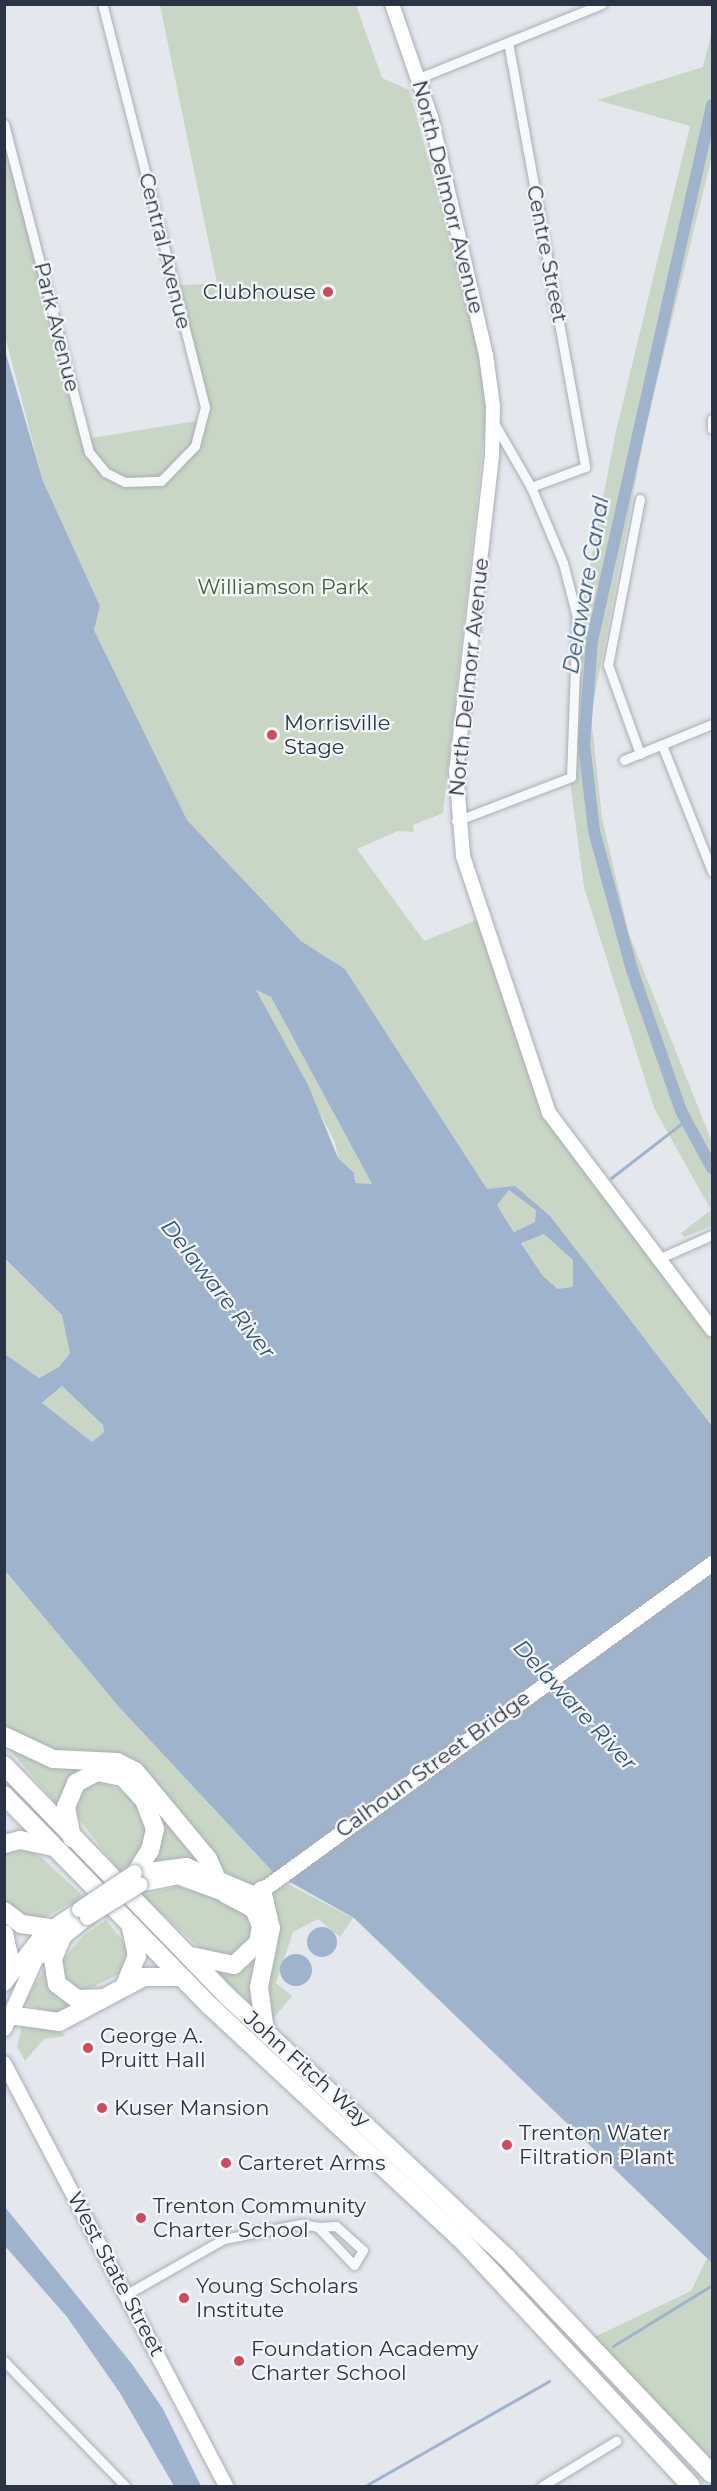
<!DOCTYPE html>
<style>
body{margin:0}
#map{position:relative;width:717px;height:2491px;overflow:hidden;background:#e4e7ec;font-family:Montserrat,sans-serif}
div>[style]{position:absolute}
.green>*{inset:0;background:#c9d6c5}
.water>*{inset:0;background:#9fb4cc}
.round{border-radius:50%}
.stream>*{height:3px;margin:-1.5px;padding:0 1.5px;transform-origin:1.5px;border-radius:1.5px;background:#9fb4cc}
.canal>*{height:12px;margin:-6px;padding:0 6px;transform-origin:6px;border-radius:6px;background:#9fb4cc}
.roads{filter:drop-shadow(0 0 2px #a9aeb7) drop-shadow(0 0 2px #a9aeb7)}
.street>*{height:9px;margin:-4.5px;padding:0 4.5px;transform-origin:4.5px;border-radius:4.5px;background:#f7f8fa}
.secondary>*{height:14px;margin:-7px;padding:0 7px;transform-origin:7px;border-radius:7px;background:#fff}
.primary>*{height:15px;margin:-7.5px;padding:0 7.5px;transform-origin:7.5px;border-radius:7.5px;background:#fff}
.highway>*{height:18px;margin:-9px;padding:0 9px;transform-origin:9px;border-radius:9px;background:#fff}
.bridges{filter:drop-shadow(0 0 2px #a3abb8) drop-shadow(0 0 2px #a3abb8)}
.primary-bridge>*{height:15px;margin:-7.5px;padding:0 7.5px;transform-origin:7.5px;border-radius:7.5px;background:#fff}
.dots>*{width:16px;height:16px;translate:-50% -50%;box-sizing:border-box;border:3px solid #f4f6f9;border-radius:50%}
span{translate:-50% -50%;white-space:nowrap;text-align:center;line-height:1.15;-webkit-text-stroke:4.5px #f4f6f9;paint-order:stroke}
.street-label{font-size:21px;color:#2b3445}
.poi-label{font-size:21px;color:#2b3445}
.right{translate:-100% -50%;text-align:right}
.left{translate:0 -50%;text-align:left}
.park-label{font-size:21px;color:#3f6138}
.water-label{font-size:22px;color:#34527a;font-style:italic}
.frame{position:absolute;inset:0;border:6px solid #2b3445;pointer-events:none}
</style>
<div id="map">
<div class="green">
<i style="clip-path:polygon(160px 5px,356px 5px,382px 78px,409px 90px,490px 381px,443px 813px,413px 825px,414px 832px,398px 831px,357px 849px,424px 941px,482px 918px,534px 1078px,596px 1179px,712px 1329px,712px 1426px,646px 1340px,576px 1304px,543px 1276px,345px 969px,301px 941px,187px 820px,94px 630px,100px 606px,43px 481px,5px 336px,4px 130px,85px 439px,203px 420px,174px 286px,217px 283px)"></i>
<i style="clip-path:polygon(712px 31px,712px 156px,647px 422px,591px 715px,602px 818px,629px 934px,712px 1142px,712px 1226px,684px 1237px,681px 1233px,711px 1210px,654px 1108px,584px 887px,567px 759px,571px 663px,616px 431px,690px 126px,597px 100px,703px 67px)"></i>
<i style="clip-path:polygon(255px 990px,271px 997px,372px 1184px,355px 1183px,354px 1173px,338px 1158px,335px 1142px)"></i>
<i style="clip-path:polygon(4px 1259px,62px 1315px,69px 1328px,70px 1353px,59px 1367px,39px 1378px,5px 1354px)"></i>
<i style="clip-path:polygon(62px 1386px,103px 1425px,104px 1432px,92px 1442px,42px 1404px)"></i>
<i style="clip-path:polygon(4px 1571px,121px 1708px,286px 1883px,353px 1918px,340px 1937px,318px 1919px,293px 1932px,276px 1983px,292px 1996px,272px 2020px,265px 1990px,278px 1948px,136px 1767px,32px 1750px,5px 1726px)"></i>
<i style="clip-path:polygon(5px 1744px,96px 1768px,69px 1786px,57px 1805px)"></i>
<i style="clip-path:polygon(99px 1780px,129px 1794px,145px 1815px,148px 1837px,140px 1857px,119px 1871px,72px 1810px,83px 1786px)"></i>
<i style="clip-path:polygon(156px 1810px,207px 1865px,181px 1857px,152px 1862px)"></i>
<i style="clip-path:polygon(25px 1848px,40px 1856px,83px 1896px,39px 1921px,17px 1916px,5px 1905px,4px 1854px)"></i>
<i style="clip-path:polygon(178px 1886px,237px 1906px,250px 1920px,251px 1935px,243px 1951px,231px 1958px,203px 1951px,142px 1896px)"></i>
<i style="clip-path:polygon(106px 1920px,130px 1950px,126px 1971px,82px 1992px,66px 1984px,59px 1964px,83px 1936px)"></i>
<i style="clip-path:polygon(262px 1956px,255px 2008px,217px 1973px,235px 1974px)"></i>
<i style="clip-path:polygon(48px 1963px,46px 1978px,73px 2004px,62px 2017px,24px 2003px)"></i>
<i style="clip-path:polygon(22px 2026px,59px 2029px,65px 2036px,44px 2039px,25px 2061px,17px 2047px)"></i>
<i style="clip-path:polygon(710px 2252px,712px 2256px,712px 2474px,586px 2341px,691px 2291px)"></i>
</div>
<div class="water">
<i style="clip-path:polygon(evenodd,4px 347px,43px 481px,100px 606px,94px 630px,187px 820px,301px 941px,345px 969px,487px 1189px,515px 1186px,550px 1216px,712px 1426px,712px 2263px,354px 1918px,274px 1873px,120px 1708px,5px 1571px,5px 1354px,39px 1378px,59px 1367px,70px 1353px,62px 1315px,5px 1259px,4px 347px,256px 990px,271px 997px,372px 1184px,355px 1183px,354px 1173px,338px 1158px,308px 1085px,256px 990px,4px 347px,509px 1190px,536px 1210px,535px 1222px,514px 1232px,497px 1205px,509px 1190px,4px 347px,544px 1234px,573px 1260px,573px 1287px,558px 1289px,543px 1276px,521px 1243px,544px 1234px,4px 347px,62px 1386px,103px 1425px,104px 1432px,92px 1442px,42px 1403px,62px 1386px)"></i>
<i class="round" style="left:307px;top:1927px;width:30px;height:30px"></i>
<i class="round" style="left:280px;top:1954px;width:32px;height:32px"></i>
<i style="clip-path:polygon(5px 2207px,132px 2364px,163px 2409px,201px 2486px,174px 2486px,120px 2393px,67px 2317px,5px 2246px)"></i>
</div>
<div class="stream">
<i style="left:611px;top:1178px;width:95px;rotate:-37.7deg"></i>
<i style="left:613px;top:2346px;width:116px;rotate:-31.6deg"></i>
<i style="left:365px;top:2486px;width:212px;rotate:-29.7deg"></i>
</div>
<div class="canal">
<i style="left:712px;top:105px;width:549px;rotate:102.62deg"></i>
<i style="left:592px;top:641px;width:103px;rotate:94.4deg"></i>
<i style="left:584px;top:744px;width:88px;rotate:83.4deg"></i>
<i style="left:594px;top:831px;width:144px;rotate:74.7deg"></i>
<i style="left:632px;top:970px;width:149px;rotate:70.8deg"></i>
<i style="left:681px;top:1111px;width:65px;rotate:61.5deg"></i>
</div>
<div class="roads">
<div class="street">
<i style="left:508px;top:42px;width:432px;rotate:79.7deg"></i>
<i style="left:585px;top:467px;width:58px;rotate:159.7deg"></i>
<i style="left:419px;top:78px;width:197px;rotate:-22deg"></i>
<i style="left:4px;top:124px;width:339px;rotate:75.5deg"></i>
<i style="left:89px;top:452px;width:26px;rotate:51deg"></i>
<i style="left:105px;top:472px;width:22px;rotate:27deg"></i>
<i style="left:125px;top:482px;width:36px;rotate:-2deg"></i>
<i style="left:161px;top:481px;width:49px;rotate:-45.8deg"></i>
<i style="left:195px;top:446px;width:40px;rotate:-75.6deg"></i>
<i style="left:205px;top:407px;width:416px;rotate:-104.3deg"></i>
<i style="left:712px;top:419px;width:10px;rotate:90deg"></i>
<i style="left:662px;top:745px;width:136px;rotate:68.4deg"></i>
<i style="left:640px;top:754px;width:95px;rotate:-109.8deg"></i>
<i style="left:608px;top:665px;width:169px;rotate:-79.1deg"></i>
<i style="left:624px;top:760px;width:95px;rotate:-22.2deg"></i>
<i style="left:456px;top:821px;width:123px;rotate:-20.9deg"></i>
<i style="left:571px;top:777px;width:160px;rotate:-87.9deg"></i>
<i style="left:577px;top:617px;width:56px;rotate:-104.5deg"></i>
<i style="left:563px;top:563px;width:82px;rotate:-112.8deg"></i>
<i style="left:531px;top:487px;width:74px;rotate:-120deg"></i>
<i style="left:658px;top:1259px;width:59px;rotate:-24deg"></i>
<i style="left:336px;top:2226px;width:36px;rotate:42deg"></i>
<i style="left:363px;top:2250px;width:17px;rotate:121deg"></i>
<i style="left:354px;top:2265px;width:52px;rotate:-133.5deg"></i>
<i style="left:318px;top:2227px;width:18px;rotate:-3deg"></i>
<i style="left:127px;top:2294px;width:112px;rotate:-29.6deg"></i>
<i style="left:224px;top:2239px;width:77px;rotate:-11.2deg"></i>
<i style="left:300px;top:2224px;width:18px;rotate:9deg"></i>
<i style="left:4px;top:2361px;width:174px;rotate:45.9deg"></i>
<i style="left:542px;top:2486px;width:87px;rotate:-31.3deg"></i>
</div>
<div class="secondary">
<i style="left:392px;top:4px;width:120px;rotate:71deg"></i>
<i style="left:431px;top:117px;width:244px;rotate:77deg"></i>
<i style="left:486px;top:355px;width:51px;rotate:82.2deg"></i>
<i style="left:493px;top:406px;width:50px;rotate:91.1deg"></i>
<i style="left:492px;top:456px;width:316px;rotate:96.5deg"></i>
<i style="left:456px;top:770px;width:86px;rotate:85.3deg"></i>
<i style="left:463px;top:856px;width:271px;rotate:71.5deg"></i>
<i style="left:549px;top:1113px;width:271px;rotate:53deg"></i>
<i style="left:4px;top:2063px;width:478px;rotate:62.3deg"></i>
</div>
<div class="primary">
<i style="left:134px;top:1872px;width:52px;rotate:-7.7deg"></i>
<i style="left:186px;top:1865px;width:69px;rotate:22.9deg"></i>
<i style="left:140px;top:1884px;width:38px;rotate:-12deg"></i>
<i style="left:177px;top:1876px;width:52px;rotate:20.2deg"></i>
<i style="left:226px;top:1894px;width:21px;rotate:5deg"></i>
<i style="left:247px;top:1896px;width:16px;rotate:-22deg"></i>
<i style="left:262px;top:1890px;width:556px;rotate:-36deg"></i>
<i style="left:4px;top:1983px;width:61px;rotate:-52.4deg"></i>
<i style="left:41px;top:1935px;width:46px;rotate:-34.4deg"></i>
<i style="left:4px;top:2028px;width:76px;rotate:-65.8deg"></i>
<i style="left:35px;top:1959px;width:67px;rotate:-38.9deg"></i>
</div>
<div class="highway">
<i style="left:4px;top:1736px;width:54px;rotate:25.1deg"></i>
<i style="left:53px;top:1759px;width:64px;rotate:2.7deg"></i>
<i style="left:117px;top:1762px;width:20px;rotate:27deg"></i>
<i style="left:135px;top:1771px;width:114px;rotate:50.3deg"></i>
<i style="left:208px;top:1859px;width:17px;rotate:66deg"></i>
<i style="left:4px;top:1765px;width:321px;rotate:46deg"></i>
<i style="left:227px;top:1996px;width:383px;rotate:43.1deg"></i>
<i style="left:507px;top:2258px;width:298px;rotate:46.5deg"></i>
<i style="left:4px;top:1795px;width:295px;rotate:45.7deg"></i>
<i style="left:210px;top:2006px;width:340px;rotate:42.9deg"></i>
<i style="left:459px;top:2237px;width:340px;rotate:47deg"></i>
<i style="left:72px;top:1838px;width:32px;rotate:-101deg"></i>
<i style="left:66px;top:1807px;width:26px;rotate:-67deg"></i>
<i style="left:76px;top:1783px;width:24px;rotate:-28deg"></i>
<i style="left:97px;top:1772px;width:26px;rotate:11deg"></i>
<i style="left:123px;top:1777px;width:31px;rotate:48deg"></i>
<i style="left:144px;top:1800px;width:31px;rotate:69deg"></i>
<i style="left:155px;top:1829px;width:22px;rotate:103deg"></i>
<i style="left:150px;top:1850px;width:25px;rotate:122deg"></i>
<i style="left:4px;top:1844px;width:16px;rotate:-14deg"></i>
<i style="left:20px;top:1840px;width:35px;rotate:12deg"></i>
<i style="left:262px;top:1890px;width:39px;rotate:77deg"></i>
<i style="left:271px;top:1928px;width:60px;rotate:101.5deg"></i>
<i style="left:259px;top:1987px;width:44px;rotate:82.2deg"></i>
<i style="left:4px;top:1911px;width:21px;rotate:37deg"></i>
<i style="left:21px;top:1924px;width:29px;rotate:8deg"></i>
<i style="left:4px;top:1934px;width:35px;rotate:77deg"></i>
<i style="left:63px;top:1935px;width:26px;rotate:113deg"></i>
<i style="left:53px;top:1959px;width:25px;rotate:81deg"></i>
<i style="left:57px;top:1984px;width:25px;rotate:37deg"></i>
<i style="left:77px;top:1999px;width:23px;rotate:-2deg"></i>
<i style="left:191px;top:1956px;width:44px;rotate:11.8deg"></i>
<i style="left:234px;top:1965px;width:33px;rotate:-43deg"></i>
<i style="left:258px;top:1943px;width:17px;rotate:-80deg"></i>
<i style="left:261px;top:1926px;width:18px;rotate:-112deg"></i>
<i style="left:254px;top:1909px;width:32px;rotate:-152deg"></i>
<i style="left:125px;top:1985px;width:31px;rotate:-68deg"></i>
<i style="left:137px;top:1956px;width:29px;rotate:-102deg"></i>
<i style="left:9px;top:2015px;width:50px;rotate:8deg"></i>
<i style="left:59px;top:2022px;width:96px;rotate:-27.9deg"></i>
<i style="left:144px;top:1977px;width:38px"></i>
</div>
</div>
<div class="bridges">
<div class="primary-bridge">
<i style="left:79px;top:1909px;width:66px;rotate:-33.9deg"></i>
<i style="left:87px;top:1917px;width:62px;rotate:-31.9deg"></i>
</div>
</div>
<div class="dots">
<i style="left:328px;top:292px;background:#d1495b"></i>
<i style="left:272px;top:735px;background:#d1495b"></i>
<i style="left:88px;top:2048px;background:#d1495b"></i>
<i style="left:102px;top:2108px;background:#d1495b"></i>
<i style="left:507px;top:2145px;background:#d1495b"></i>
<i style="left:226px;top:2163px;background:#d1495b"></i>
<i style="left:141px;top:2218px;background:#d1495b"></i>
<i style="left:184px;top:2298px;background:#d1495b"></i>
<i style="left:239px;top:2361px;background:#d1495b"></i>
</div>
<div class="street-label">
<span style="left:448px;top:197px;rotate:76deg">North Delmorr Avenue</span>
<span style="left:165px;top:251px;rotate:76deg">Central Avenue</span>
<span style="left:547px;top:254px;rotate:79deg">Centre Street</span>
<span style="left:57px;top:327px;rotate:76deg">Park Avenue</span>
<span style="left:469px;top:677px;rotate:-84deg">North Delmorr Avenue</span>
<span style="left:433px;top:1764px;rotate:-36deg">Calhoun Street Bridge</span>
<span style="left:307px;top:2069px;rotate:42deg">John Fitch Way</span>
<span style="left:116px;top:2274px;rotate:62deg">West State Street</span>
</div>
<div class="poi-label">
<span class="right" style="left:316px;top:292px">Clubhouse</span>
<span class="left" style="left:284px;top:735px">Morrisville<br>Stage</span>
<span class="left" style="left:100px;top:2048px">George A.<br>Pruitt Hall</span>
<span class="left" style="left:114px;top:2108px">Kuser Mansion</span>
<span class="left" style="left:519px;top:2145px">Trenton Water<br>Filtration Plant</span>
<span class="left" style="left:238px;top:2163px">Carteret Arms</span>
<span class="left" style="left:153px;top:2218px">Trenton Community<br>Charter School</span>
<span class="left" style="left:196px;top:2298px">Young Scholars<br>Institute</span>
<span class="left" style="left:251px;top:2361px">Foundation Academy<br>Charter School</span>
</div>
<div class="park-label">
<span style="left:283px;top:587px">Williamson Park</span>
</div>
<div class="water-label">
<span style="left:586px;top:585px;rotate:-80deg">Delaware Canal</span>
<span style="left:218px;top:1289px;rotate:52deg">Delaware River</span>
<span style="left:575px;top:1705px;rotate:47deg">Delaware River</span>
</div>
<div class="frame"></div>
</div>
